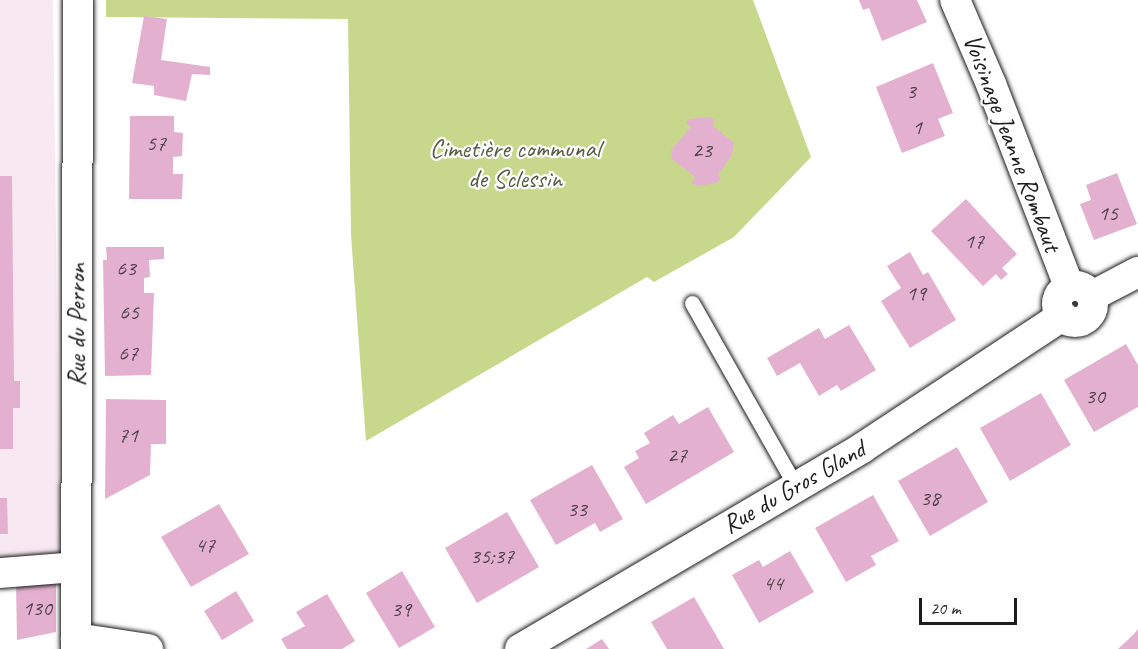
<!DOCTYPE html>
<meta charset="utf-8">
<style>
body{margin:0}
#map{position:relative;width:1138px;height:649px;overflow:hidden;background:#fff;font-family:Caveat,sans-serif}
div>[style]{position:absolute}
.built>*{inset:0;background:#f7e8f1}
.green>*{inset:0;background:#c7d88d}
.building>*{inset:0;background:#e3b1cf}
.roads{filter:drop-shadow(0 0 2px #1c1c1c) drop-shadow(0 0 2px #1c1c1c)}
.lane>*{height:15px;margin:-7.5px;padding:0 7.5px;transform-origin:7.5px;border-radius:7.5px;background:#fff}
.street>*{height:30px;margin:-15px;padding:0 15px;transform-origin:15px;border-radius:15px;background:#fff}
.street>.ring{margin:-15px;padding:0;box-sizing:content-box;background:none;border:30px solid #fff;border-radius:50%}
span{translate:-50% -50%;white-space:nowrap;text-align:center;line-height:1.15;-webkit-text-stroke:4.5px #fff;paint-order:stroke}
.number-label{font-size:22px;color:#4e4149}
.number-label span{-webkit-text-stroke-width:0}
.street-label{font-size:26px;color:#1c1c1c}
.park-label{font-size:26px;color:#585e44}
.scale{position:absolute;left:919px;top:598px;width:98px;height:27px;box-sizing:border-box;border:3px solid #1c1c1c;border-top:0;padding-left:8px;font-size:18px;line-height:21px;white-space:nowrap;color:#1c1c1c;-webkit-text-stroke:4px #fff;paint-order:stroke}
</style>
<div id="map">
<div class="built">
<i style="clip-path:polygon(0 0,53px 0,60px 556px,0 561px)"></i>
</div>
<div class="green">
<i style="clip-path:polygon(106px 0,753px 0,811px 157px,734px 237px,654px 282px,647px 277px,366px 441px,351px 235px,348px 19px,106px 17px)"></i>
</div>
<div class="building">
<i style="clip-path:polygon(859px 0,917px 0,927px 22px,882px 41px,869px 8px,863px 10px)"></i>
<i style="clip-path:polygon(144px 16px,167px 19px,161px 60px,210px 67px,210px 75px,192px 74px,186px 101px,154px 95px,154px 86px,132px 83px)"></i>
<i style="clip-path:polygon(933px 63px,953px 113px,938px 119px,945px 136px,902px 153px,876px 87px)"></i>
<i style="clip-path:polygon(130px 116px,174px 116px,174px 132px,183px 133px,182px 156px,173px 157px,173px 174px,183px 174px,182px 199px,129px 199px)"></i>
<i style="clip-path:polygon(709px 117px,715px 120px,712px 125px,734px 143px,732px 155px,718px 175px,721px 178px,716px 183px,697px 186px,692px 183px,695px 177px,672px 159px,671px 150px,691px 127px,686px 123px,689px 119px)"></i>
<i style="clip-path:polygon(1117px 173px,1137px 224px,1094px 240px,1080px 204px,1091px 200px,1086px 185px)"></i>
<i style="clip-path:polygon(0 176px,12px 176px,14px 381px,20px 381px,20px 408px,13px 408px,13px 449px,0 449px)"></i>
<i style="clip-path:polygon(966px 199px,1017px 254px,1002px 268px,1008px 274px,1001px 280px,996px 274px,983px 286px,931px 231px)"></i>
<i style="clip-path:polygon(106px 247px,164px 247px,164px 259px,149px 260px,150px 277px,144px 278px,144px 293px,154px 293px,151px 375px,105px 376px,103px 260px,107px 260px)"></i>
<i style="clip-path:polygon(910px 252px,923px 275px,928px 272px,956px 320px,910px 348px,881px 301px,901px 288px,887px 266px)"></i>
<i style="clip-path:polygon(849px 325px,876px 370px,841px 391px,837px 385px,819px 396px,800px 363px,777px 376px,767px 358px,819px 328px,825px 339px)"></i>
<i style="clip-path:polygon(1126px 344px,1138px 365px,1138px 407px,1094px 432px,1064px 380px)"></i>
<i style="clip-path:polygon(1041px 393px,1071px 445px,1010px 481px,980px 428px)"></i>
<i style="clip-path:polygon(106px 399px,166px 400px,166px 444px,151px 444px,150px 475px,105px 499px)"></i>
<i style="clip-path:polygon(708px 407px,734px 452px,646px 504px,624px 467px,639px 458px,635px 451px,650px 443px,644px 433px,673px 415px,679px 424px)"></i>
<i style="clip-path:polygon(957px 447px,988px 502px,930px 536px,898px 481px)"></i>
<i style="clip-path:polygon(592px 465px,623px 519px,600px 532px,595px 523px,556px 545px,530px 500px)"></i>
<i style="clip-path:polygon(873px 495px,899px 541px,871px 556px,876px 565px,846px 582px,815px 528px)"></i>
<i style="clip-path:polygon(0 498px,7px 498px,8px 534px,0 534px)"></i>
<i style="clip-path:polygon(219px 504px,249px 554px,191px 587px,161px 537px)"></i>
<i style="clip-path:polygon(507px 512px,539px 567px,477px 603px,445px 548px)"></i>
<i style="clip-path:polygon(790px 551px,814px 592px,759px 623px,732px 575px,759px 560px,763px 567px)"></i>
<i style="clip-path:polygon(402px 571px,435px 627px,399px 648px,366px 593px)"></i>
<i style="clip-path:polygon(56px 582px,56px 632px,17px 640px,16px 584px)"></i>
<i style="clip-path:polygon(236px 591px,254px 621px,222px 640px,204px 611px)"></i>
<i style="clip-path:polygon(327px 594px,355px 641px,342px 649px,287px 649px,281px 639px,305px 626px,296px 612px)"></i>
<i style="clip-path:polygon(694px 597px,724px 649px,667px 649px,651px 622px)"></i>
<i style="clip-path:polygon(1138px 629px,1138px 649px,1118px 649px,1133px 635px)"></i>
<i style="clip-path:polygon(602px 639px,609px 649px,586px 649px)"></i>
</div>
<div class="roads">
<div class="lane">
<i style="left:692px;top:303px;width:211px;rotate:60.5deg"></i>
</div>
<div class="street">
<i style="left:955px;top:0;width:91px;rotate:66.8deg"></i>
<i style="left:991px;top:84px;width:217px;rotate:68.9deg"></i>
<i class="ring" style="left:1057px;top:286px;width:6px;height:6px"></i>
<i style="left:1092px;top:296px;width:52px;rotate:-27.6deg"></i>
<i style="left:0;top:573px;width:76px;rotate:-4.5deg"></i>
<i style="left:76px;top:638px;width:73px;rotate:8.7deg"></i>
<i style="left:76px;top:649px;width:649px;rotate:-89.82deg"></i>
<i style="left:520px;top:649px;width:397px;rotate:-30.4deg"></i>
<i style="left:862px;top:448px;width:240px;rotate:-33.4deg"></i>
</div>
</div>
<div class="number-label">
<span style="left:911px;top:92px">3</span>
<span style="left:917px;top:128px">1</span>
<span style="left:156px;top:144px">57</span>
<span style="left:702px;top:151px">23</span>
<span style="left:1108px;top:214px">15</span>
<span style="left:974px;top:242px">17</span>
<span style="left:126px;top:269px">63</span>
<span style="left:916px;top:294px">19</span>
<span style="left:129px;top:313px">65</span>
<span style="left:128px;top:354px">67</span>
<span style="left:1095px;top:397px">30</span>
<span style="left:128px;top:436px">71</span>
<span style="left:677px;top:456px">27</span>
<span style="left:930px;top:499px">38</span>
<span style="left:577px;top:510px">33</span>
<span style="left:205px;top:546px">47</span>
<span style="left:492px;top:557px">35;37</span>
<span style="left:773px;top:584px">44</span>
<span style="left:37px;top:609px">130</span>
<span style="left:401px;top:610px">39</span>
</div>
<div class="street-label">
<span style="left:1012px;top:143px;rotate:69deg">Voisinage Jeanne Rombaut</span>
<span style="left:77px;top:325px;rotate:-90deg">Rue du Perron</span>
<span style="left:794px;top:487px;rotate:-30deg">Rue du Gros Gland</span>
</div>
<div class="park-label">
<span style="left:515px;top:164px">Cimetière communal<br>de Sclessin</span>
</div>
<div class="scale">20 m</div>
</div>
